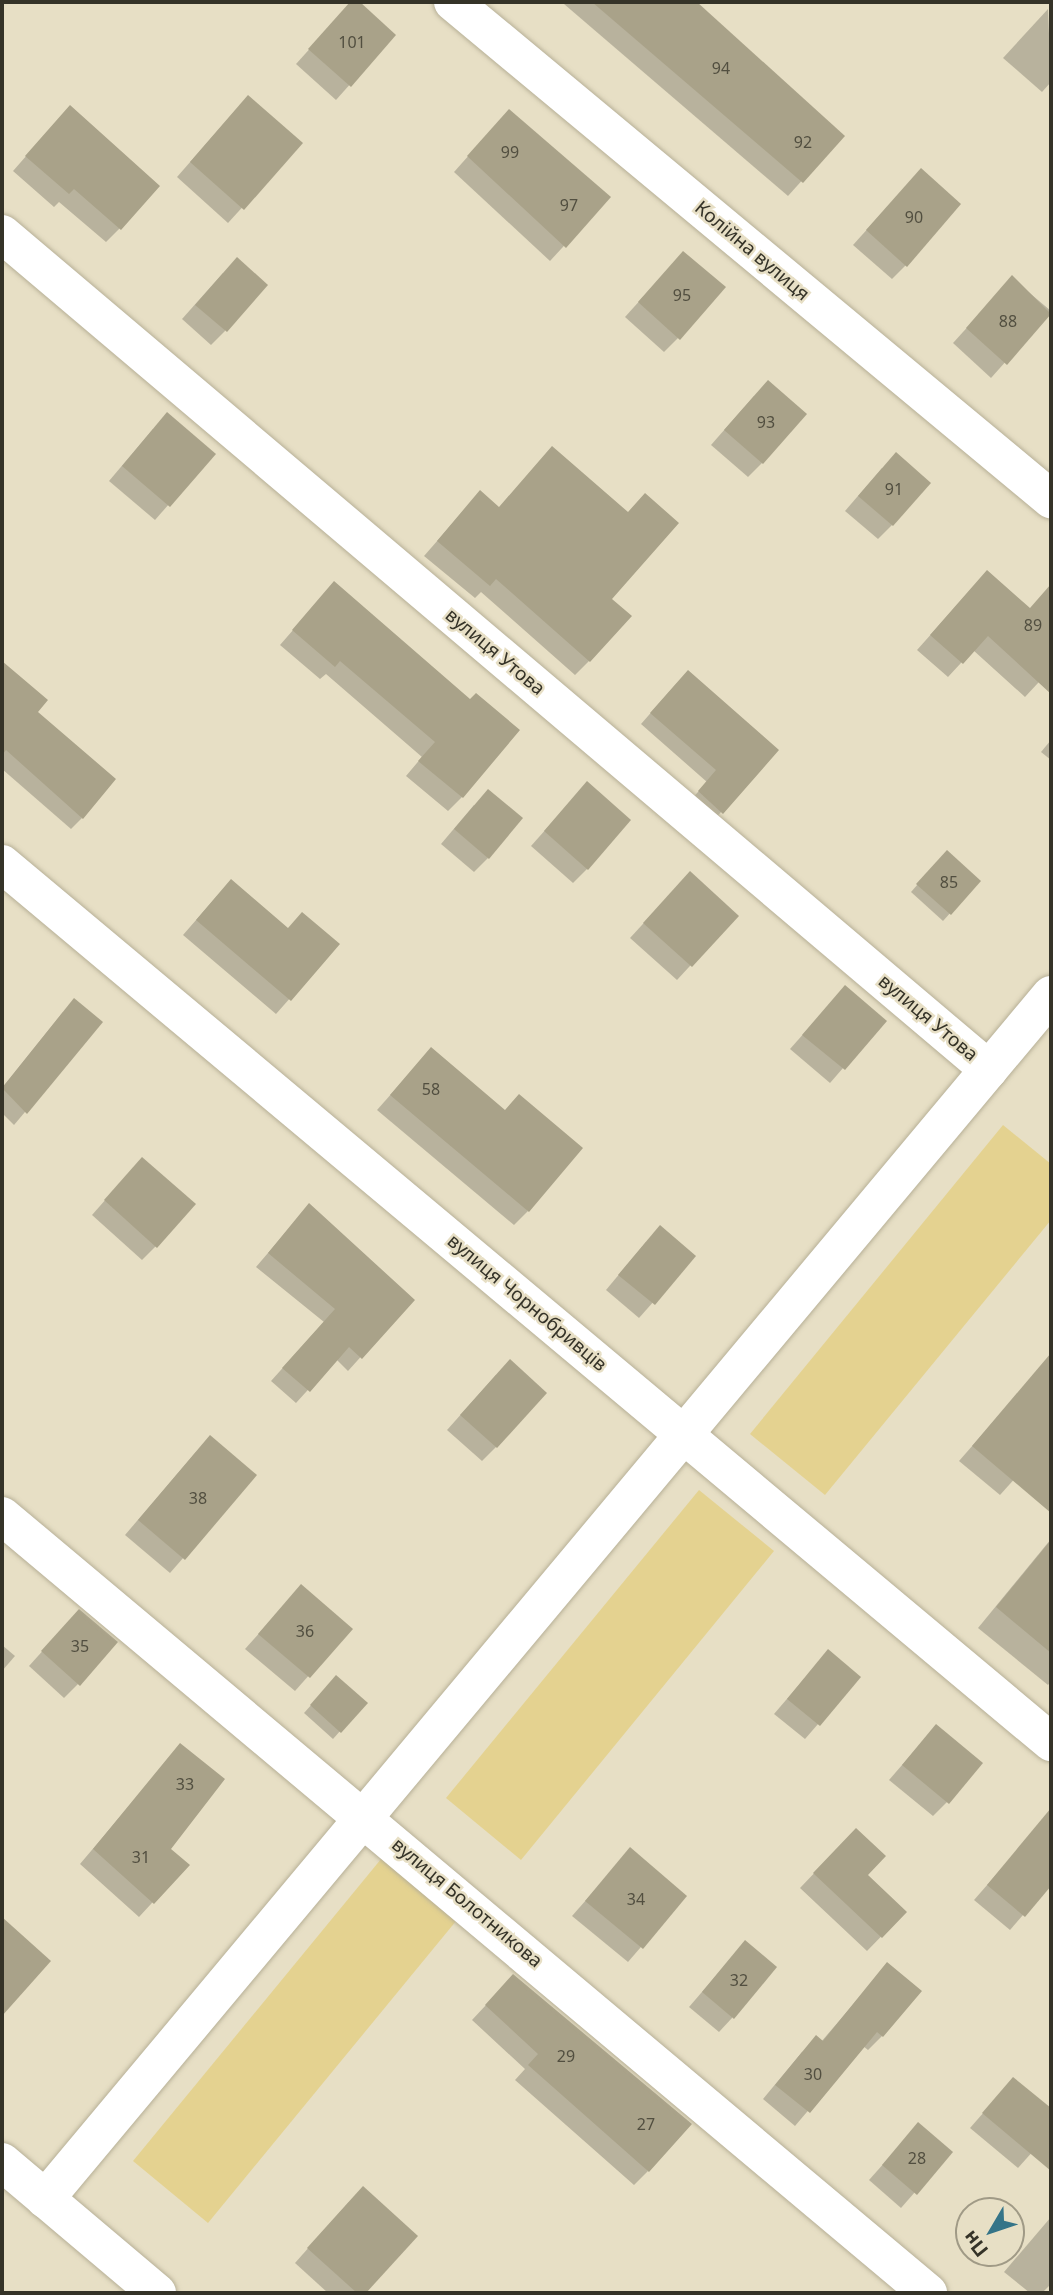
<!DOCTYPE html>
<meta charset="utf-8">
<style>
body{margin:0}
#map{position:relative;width:1053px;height:2295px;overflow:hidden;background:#e7dfc5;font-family:"Noto Sans",sans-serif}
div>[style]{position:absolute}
.green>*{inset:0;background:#e4d290}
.shadow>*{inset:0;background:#0003}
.building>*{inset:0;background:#a9a289}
.roads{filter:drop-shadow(0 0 2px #b7b097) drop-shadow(0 0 2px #b7b097)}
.minor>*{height:38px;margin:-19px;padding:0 19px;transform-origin:19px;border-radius:19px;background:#fff}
span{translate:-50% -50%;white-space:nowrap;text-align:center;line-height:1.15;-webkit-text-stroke:5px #e7dfc5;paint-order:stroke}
.number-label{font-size:16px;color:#524f40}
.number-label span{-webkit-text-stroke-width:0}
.street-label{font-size:19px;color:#353328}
.frame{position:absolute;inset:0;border:4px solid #353328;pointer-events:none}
.north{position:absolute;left:955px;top:2197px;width:70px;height:70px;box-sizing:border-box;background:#e7dfc5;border:2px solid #a09a86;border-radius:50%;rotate:231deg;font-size:19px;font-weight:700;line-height:28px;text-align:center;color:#353328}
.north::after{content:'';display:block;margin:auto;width:24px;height:32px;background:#357488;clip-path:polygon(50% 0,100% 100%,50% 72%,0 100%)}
</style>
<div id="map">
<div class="green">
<i style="clip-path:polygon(1003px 1125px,1051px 1164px,1051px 1220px,825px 1495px,750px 1434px)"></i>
<i style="clip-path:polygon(699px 1490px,774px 1551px,521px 1860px,446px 1798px)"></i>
<i style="clip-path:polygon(386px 1853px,461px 1915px,208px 2223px,133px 2161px)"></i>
</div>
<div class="shadow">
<i style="clip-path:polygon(352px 2px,394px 35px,336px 100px,296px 64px)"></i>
<i style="clip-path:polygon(567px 2px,694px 2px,842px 136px,788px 196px,564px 4px)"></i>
<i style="clip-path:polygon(1048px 9px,1051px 82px,1042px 92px,1003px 58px)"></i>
<i style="clip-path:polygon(234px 112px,301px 143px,228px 223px,177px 177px)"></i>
<i style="clip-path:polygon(56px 122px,120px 228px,106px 242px,59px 202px,54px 207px,13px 171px)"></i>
<i style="clip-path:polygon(495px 126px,609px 197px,550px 261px,454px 172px)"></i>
<i style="clip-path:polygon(907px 185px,906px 265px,892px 279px,853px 245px)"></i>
<i style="clip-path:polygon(670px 267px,678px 338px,664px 352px,625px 317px)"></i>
<i style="clip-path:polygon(223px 273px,225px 331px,211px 345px,182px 319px)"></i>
<i style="clip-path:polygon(1012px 278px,1051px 311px,991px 378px,953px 343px)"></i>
<i style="clip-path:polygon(754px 396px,762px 463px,748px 477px,711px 445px)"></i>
<i style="clip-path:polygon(153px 429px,213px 454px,155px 520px,109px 481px)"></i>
<i style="clip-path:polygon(882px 468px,892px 525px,878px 539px,845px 511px)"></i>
<i style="clip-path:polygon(480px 492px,609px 599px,589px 661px,575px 675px,481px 592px,475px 598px,424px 556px)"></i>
<i style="clip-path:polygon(334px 583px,470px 701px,462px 797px,448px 811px,406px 776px,422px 757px,326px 674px,320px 679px,280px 645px)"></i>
<i style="clip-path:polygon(974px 586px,1029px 610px,1041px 598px,1051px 607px,1051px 669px,1025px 697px,973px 650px,948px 677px,917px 650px)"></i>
<i style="clip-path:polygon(9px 669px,35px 712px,82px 818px,71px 829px,2px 769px,2px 677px)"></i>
<i style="clip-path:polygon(677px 683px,777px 751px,711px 823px,688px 803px,707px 782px,641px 724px)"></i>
<i style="clip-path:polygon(1051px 740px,1051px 760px,1041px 752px)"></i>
<i style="clip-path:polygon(587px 783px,587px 869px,573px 883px,531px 846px)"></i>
<i style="clip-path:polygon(474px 805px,488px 858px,474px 872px,441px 844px)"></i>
<i style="clip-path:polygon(940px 859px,979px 881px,943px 921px,911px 892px)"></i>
<i style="clip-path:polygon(676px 888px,736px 916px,677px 980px,630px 938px)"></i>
<i style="clip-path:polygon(217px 896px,287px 930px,338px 944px,276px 1014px,183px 935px)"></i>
<i style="clip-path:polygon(845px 987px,884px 1021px,830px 1083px,790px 1049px)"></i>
<i style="clip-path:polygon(63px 1012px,101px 1022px,14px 1125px,2px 1113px,2px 1088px)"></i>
<i style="clip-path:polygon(431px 1049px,528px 1211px,514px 1225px,377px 1110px)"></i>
<i style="clip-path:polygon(129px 1173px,156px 1246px,142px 1260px,92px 1215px)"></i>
<i style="clip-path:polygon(309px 1205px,412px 1300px,348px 1371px,336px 1359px,296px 1403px,271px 1381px,324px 1322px,256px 1267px)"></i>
<i style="clip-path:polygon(646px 1242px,694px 1256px,639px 1318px,606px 1290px)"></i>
<i style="clip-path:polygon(1038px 1371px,1051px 1382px,1051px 1438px,1000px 1495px,959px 1461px)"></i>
<i style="clip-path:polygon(496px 1375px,496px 1447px,482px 1461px,447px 1430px)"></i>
<i style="clip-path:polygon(196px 1452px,255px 1476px,170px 1573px,125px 1535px)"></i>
<i style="clip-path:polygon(1051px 1539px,1051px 1681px,1048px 1685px,978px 1628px)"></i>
<i style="clip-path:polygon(301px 1586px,350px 1629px,295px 1691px,245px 1649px)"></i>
<i style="clip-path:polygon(65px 1626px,78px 1684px,64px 1698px,29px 1666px)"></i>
<i style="clip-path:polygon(2px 1645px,15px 1656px,2px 1671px)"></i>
<i style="clip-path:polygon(828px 1651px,859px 1677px,805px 1739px,774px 1714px)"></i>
<i style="clip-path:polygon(330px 1684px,365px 1703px,333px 1739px,304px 1713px)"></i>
<i style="clip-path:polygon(936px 1726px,947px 1802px,933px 1816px,889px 1780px)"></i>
<i style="clip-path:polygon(180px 1746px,169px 1849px,187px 1865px,139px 1917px,80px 1864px)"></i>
<i style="clip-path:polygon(1038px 1827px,1051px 1838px,1051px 1883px,1010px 1930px,974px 1900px)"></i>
<i style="clip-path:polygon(842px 1844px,866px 1875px,905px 1912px,867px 1951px,800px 1888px)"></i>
<i style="clip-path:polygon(630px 1850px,685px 1896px,628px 1962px,572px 1916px)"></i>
<i style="clip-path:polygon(745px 1942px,732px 2018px,719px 2032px,689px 2007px)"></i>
<i style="clip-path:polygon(887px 1965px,882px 2036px,868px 2050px,863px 2046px,795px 2126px,763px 2099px,802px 2052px,821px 2042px)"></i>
<i style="clip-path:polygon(500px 1990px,648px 2171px,634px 2185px,515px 2080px,525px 2069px,472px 2020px)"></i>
<i style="clip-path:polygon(1013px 2079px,1051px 2111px,1051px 2131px,1018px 2168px,970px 2128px)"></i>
<i style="clip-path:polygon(918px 2125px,950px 2152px,901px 2208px,869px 2180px)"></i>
<i style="clip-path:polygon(349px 2202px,416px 2236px,364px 2293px,328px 2293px,295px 2263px)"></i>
<i style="clip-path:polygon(1051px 2217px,1051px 2284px,1042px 2293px,1030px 2293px,1004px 2272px)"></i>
</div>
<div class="building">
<i style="clip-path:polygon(350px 2px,360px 2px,396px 35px,351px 87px,308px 49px)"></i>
<i style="clip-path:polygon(592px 2px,697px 2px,845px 136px,803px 183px)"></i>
<i style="clip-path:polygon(248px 95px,303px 143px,244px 210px,190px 162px)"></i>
<i style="clip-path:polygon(70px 105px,160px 186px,121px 230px,74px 189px,69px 194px,25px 156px)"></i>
<i style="clip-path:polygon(509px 109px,611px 197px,566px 248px,467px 156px)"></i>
<i style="clip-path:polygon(921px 168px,961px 204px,907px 267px,866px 230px)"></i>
<i style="clip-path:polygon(683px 251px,726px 287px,680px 340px,638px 302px)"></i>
<i style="clip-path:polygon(237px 257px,268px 285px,227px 332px,195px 305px)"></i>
<i style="clip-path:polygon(1012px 275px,1051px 314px,1007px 365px,966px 328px)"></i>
<i style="clip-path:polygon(768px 380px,807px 414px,763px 464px,724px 430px)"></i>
<i style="clip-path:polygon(167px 412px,216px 454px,170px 507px,122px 466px)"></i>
<i style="clip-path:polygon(552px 446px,628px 512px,645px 493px,679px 523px,612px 599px,632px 616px,590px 662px,496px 579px,490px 586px,437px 541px,480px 490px,499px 507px)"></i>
<i style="clip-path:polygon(896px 452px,931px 483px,893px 526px,858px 496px)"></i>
<i style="clip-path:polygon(987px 570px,1030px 608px,1051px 584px,1051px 694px,988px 636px,963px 664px,930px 635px)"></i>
<i style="clip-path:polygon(334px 581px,470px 699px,476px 693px,520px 730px,463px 798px,418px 761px,435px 742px,340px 661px,335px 667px,292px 630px)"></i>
<i style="clip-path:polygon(2px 661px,48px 700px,38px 712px,116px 779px,83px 819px,6px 750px,2px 755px)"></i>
<i style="clip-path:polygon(688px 670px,779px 750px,723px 814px,698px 791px,716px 770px,650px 713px)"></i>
<i style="clip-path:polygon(587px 781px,631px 820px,588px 870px,544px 831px)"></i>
<i style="clip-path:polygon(488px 789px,523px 818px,489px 859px,454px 829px)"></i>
<i style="clip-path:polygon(947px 850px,981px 881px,951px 915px,916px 884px)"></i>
<i style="clip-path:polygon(690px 871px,739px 916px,692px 967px,643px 923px)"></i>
<i style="clip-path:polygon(231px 879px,288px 928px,302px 912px,340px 944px,291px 1001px,196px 920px)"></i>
<i style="clip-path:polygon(845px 985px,887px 1021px,845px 1070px,802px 1035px)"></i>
<i style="clip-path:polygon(74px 998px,103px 1022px,27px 1114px,2px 1088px)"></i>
<i style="clip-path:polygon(431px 1047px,505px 1110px,519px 1094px,583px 1148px,529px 1212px,390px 1095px)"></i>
<i style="clip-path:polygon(142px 1157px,196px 1204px,157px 1248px,104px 1200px)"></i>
<i style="clip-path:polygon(309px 1203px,415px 1300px,362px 1359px,349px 1347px,310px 1392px,282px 1368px,335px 1309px,268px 1253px)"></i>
<i style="clip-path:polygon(660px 1225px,696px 1256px,655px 1305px,618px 1275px)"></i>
<i style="clip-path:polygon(1051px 1353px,1051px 1513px,972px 1446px)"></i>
<i style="clip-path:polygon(510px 1359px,547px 1393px,497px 1448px,460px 1415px)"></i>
<i style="clip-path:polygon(210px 1435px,257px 1475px,185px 1560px,138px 1520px)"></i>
<i style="clip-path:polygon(1051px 1540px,1051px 1653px,996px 1607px)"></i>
<i style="clip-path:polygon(301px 1584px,353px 1629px,310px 1678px,258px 1634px)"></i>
<i style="clip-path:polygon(79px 1609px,118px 1642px,80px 1686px,41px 1651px)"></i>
<i style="clip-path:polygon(828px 1649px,861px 1677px,820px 1726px,787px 1699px)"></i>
<i style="clip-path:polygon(336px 1675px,368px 1703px,341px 1733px,310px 1705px)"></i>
<i style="clip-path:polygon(936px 1724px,983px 1763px,949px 1804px,902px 1765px)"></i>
<i style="clip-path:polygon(180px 1743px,225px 1779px,171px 1849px,190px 1865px,154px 1904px,93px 1849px)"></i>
<i style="clip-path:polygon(1051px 1808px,1051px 1886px,1025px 1917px,987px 1885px)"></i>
<i style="clip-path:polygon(856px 1828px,886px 1856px,868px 1875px,907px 1912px,882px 1938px,813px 1873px)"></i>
<i style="clip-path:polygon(630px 1847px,687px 1896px,643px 1949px,585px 1901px)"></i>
<i style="clip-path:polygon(2px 1917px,51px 1961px,2px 2016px)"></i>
<i style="clip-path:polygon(745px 1940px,777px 1967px,734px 2019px,702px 1992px)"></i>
<i style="clip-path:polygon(887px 1962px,922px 1991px,883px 2037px,877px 2032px,810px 2113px,775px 2085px,816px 2035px,823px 2041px)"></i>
<i style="clip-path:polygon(513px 1974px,692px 2124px,649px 2172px,528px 2065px,538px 2054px,485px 2005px)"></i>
<i style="clip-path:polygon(1013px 2077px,1051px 2108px,1051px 2171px,982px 2113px)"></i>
<i style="clip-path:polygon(918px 2122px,953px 2152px,917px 2195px,882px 2165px)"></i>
<i style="clip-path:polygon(363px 2186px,418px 2236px,366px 2293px,357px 2293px,307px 2248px)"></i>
</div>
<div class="roads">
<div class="minor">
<i style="left:453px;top:2px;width:778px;rotate:39.73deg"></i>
<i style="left:2px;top:234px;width:1293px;rotate:40.26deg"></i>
<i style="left:2px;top:864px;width:1368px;rotate:39.93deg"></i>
<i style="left:2px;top:1516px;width:1209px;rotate:40deg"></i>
<i style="left:2px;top:2162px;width:203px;rotate:40.2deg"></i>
<i style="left:45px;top:2199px;width:1569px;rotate:-50.12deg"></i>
</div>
</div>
<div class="number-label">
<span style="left:352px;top:42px">101</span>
<span style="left:721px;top:68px">94</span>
<span style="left:803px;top:142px">92</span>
<span style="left:510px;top:152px">99</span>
<span style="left:569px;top:205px">97</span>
<span style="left:914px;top:217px">90</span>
<span style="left:682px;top:295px">95</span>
<span style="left:1008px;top:321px">88</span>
<span style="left:766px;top:422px">93</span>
<span style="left:894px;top:489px">91</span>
<span style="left:1033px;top:625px">89</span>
<span style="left:949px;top:882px">85</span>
<span style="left:431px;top:1089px">58</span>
<span style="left:198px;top:1498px">38</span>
<span style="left:305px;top:1631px">36</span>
<span style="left:80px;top:1646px">35</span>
<span style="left:185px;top:1784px">33</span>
<span style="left:141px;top:1857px">31</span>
<span style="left:636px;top:1899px">34</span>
<span style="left:739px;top:1980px">32</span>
<span style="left:566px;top:2056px">29</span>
<span style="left:813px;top:2074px">30</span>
<span style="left:646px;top:2124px">27</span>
<span style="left:917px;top:2158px">28</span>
</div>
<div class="street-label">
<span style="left:752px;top:251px;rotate:40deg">Колійна вулиця</span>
<span style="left:495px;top:652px;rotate:40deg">вулиця Утова</span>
<span style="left:928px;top:1018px;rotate:40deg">вулиця Утова</span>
<span style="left:527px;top:1303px;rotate:40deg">вулиця Чорнобривців</span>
<span style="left:467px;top:1903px;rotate:40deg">вулиця Болотникова</span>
</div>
<div class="frame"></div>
<div class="north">Пн</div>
</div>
